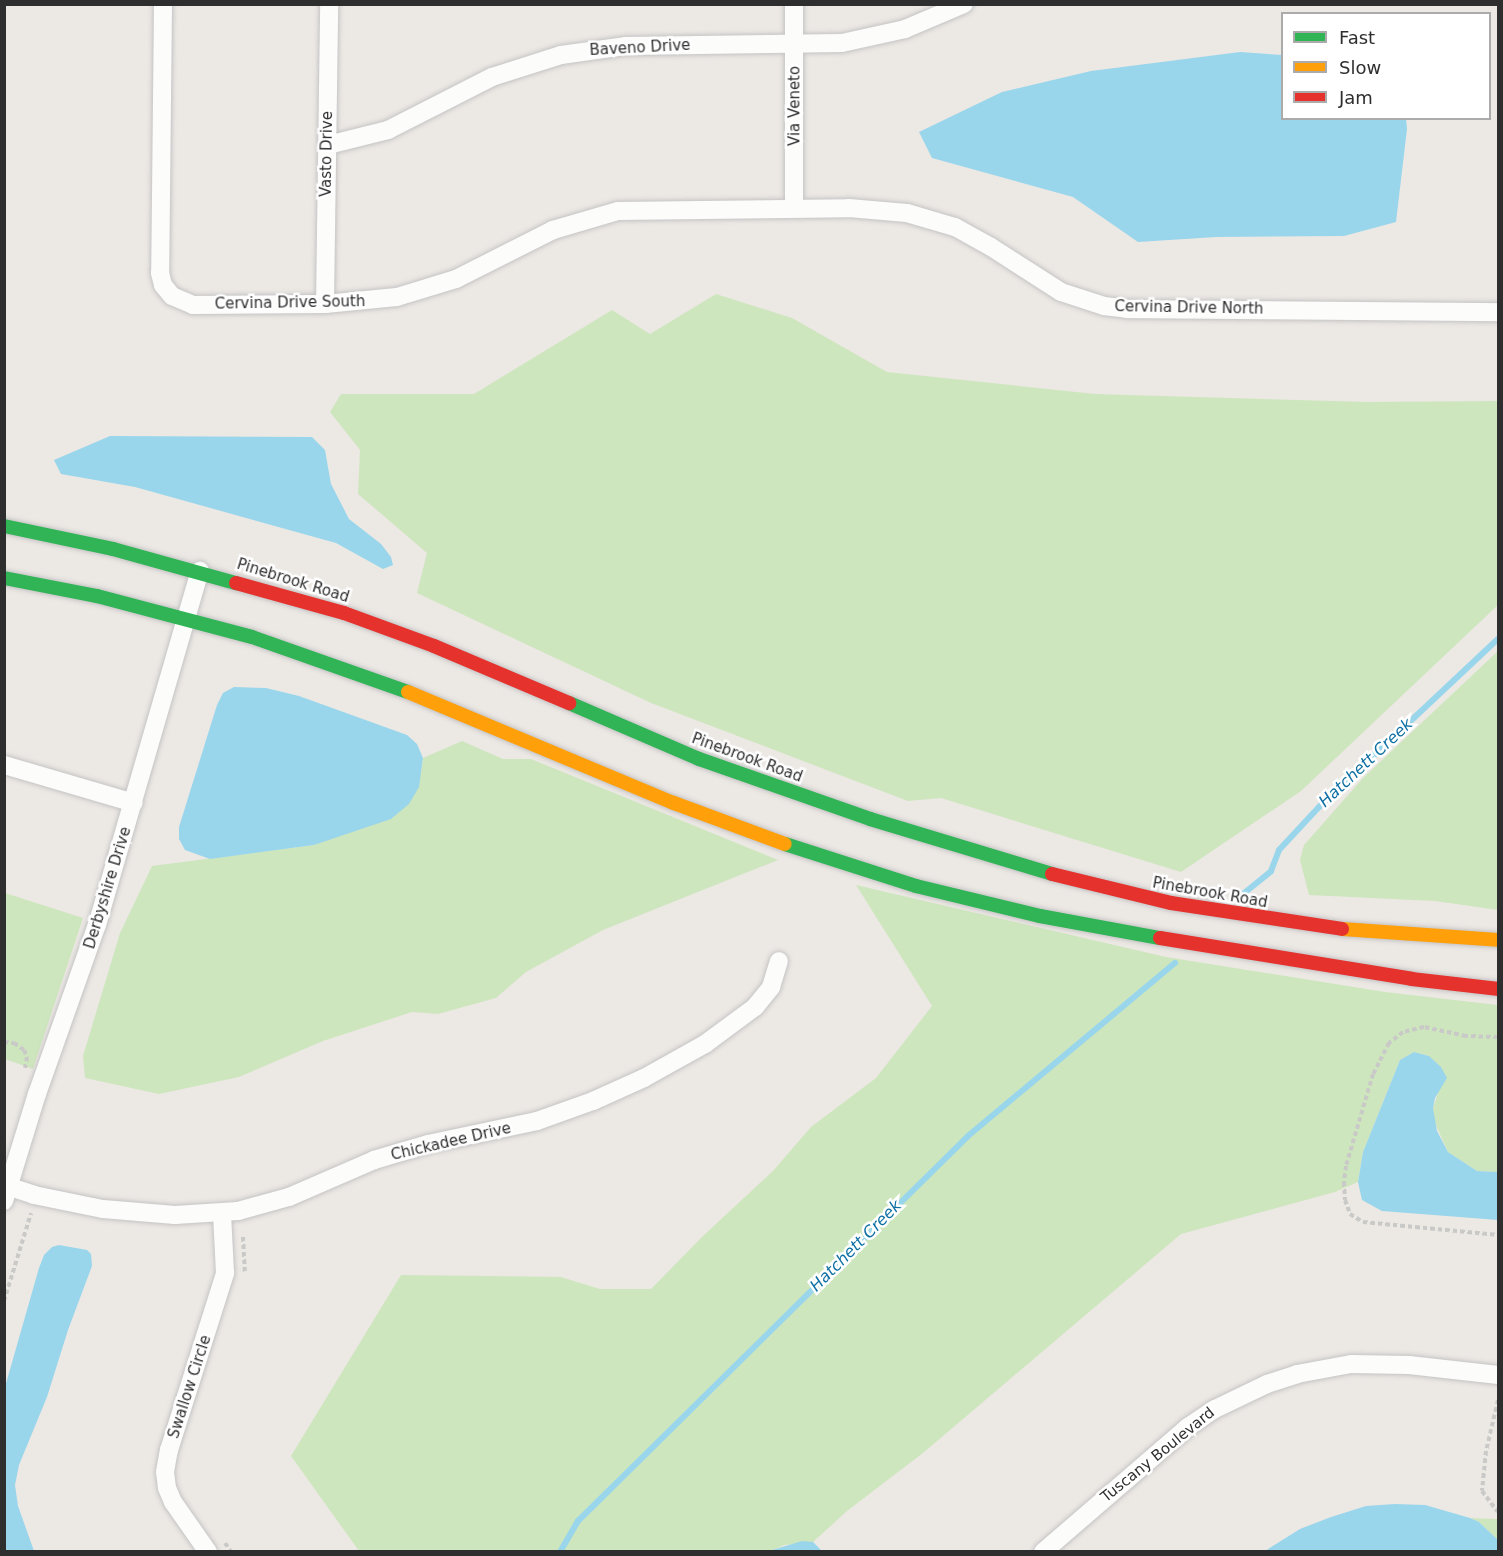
<!DOCTYPE html>
<style>
body{margin:0}
#map{position:relative;width:1503px;height:1556px;overflow:hidden;background:#ece8e4;font-family:"DejaVu Sans",sans-serif}
div>[style]{position:absolute}
.green>*{inset:0;background:#cee6be}
.water>*{inset:0;background:#99d6ec}
.stream>*{height:6px;margin:-3px;padding:0 3px;transform-origin:3px;border-radius:3px;background:#99d6ec}
.path>*{height:4px;margin-top:-2px;transform-origin:0;background:repeating-linear-gradient(90deg,#c9c9c8 0 4.5px,transparent 0 7.5px)}
.roads{filter:drop-shadow(0 0 2px #c5c4c5) drop-shadow(0 0 2px #c5c4c5)}
.street>*{height:18px;margin:-9px;padding:0 9px;transform-origin:9px;border-radius:9px;background:#fcfcfb}
.fast>*{height:14px;margin:-7px;padding:0 7px;transform-origin:7px;border-radius:7px;background:#30b455}
.slow>*{height:14px;margin:-7px;padding:0 7px;transform-origin:7px;border-radius:7px;background:#ff9f0a}
.jam>*{height:14px;margin:-7px;padding:0 7px;transform-origin:7px;border-radius:7px;background:#e5322d}
span{translate:-50% -50%;white-space:nowrap;text-align:center;line-height:1.15;-webkit-text-stroke:5px #fff;paint-order:stroke}
.street-label{font-size:15px;color:#2e2e2e}
.water-label{font-size:16px;color:#0d6fa3;font-style:italic}
.frame{position:absolute;inset:0;border:6px solid #2e2e2e;pointer-events:none}
.legend{position:absolute;left:1281px;top:12px;width:210px;height:108px;box-sizing:border-box;background:#fff;border:2px solid #ababab;margin:0;padding:8px 10px;list-style:none;font-size:18px;color:#2e2e2e}
.legend li{display:flex;align-items:center;gap:12px;height:30px}
.legend b{width:30px;border:2px solid #ababab}
</style>
<div id="map">
<div class="green">
<i style="clip-path:polygon(716px 294px,792px 318px,887px 372px,1095px 394px,1367px 402px,1498px 401px,1498px 605px,1301px 791px,1181px 872px,941px 798px,908px 801px,651px 703px,417px 593px,427px 553px,358px 494px,360px 450px,330px 412px,341px 394px,474px 394px,612px 310px,650px 334px)"></i>
<i style="clip-path:polygon(1498px 651px,1498px 910px,1435px 901px,1309px 895px,1300px 860px,1304px 845px,1363px 778px)"></i>
<i style="clip-path:polygon(462px 741px,503px 759px,531px 759px,778px 860px,603px 930px,526px 972px,496px 998px,438px 1014px,412px 1012px,323px 1041px,239px 1077px,159px 1094px,85px 1078px,83px 1056px,120px 933px,152px 866px,314px 845px,421px 774px,423px 758px)"></i>
<i style="clip-path:polygon(856px 885px,1166px 957px,1385px 992px,1498px 1005px,1498px 1172px,1477px 1171px,1448px 1152px,1434px 1121px,1433px 1108px,1440px 1087px,1429px 1056px,1414px 1052px,1400px 1060px,1363px 1152px,1358px 1182px,1335px 1192px,1181px 1234px,923px 1453px,847px 1511px,813px 1542px,784px 1545px,769px 1552px,359px 1551px,291px 1456px,401px 1275px,561px 1277px,600px 1289px,651px 1289px,703px 1236px,773px 1171px,811px 1127px,876px 1078px,932px 1006px)"></i>
<i style="clip-path:polygon(5px 893px,83px 918px,33px 1069px,5px 1059px)"></i>
<i style="clip-path:polygon(1470px 1518px,1498px 1519px,1498px 1540px,1479px 1522px)"></i>
</div>
<div class="water">
<i style="clip-path:polygon(1240px 52px,1282px 55px,1282px 118px,1406px 119px,1407px 129px,1396px 222px,1344px 236px,1216px 237px,1138px 242px,1073px 197px,932px 158px,919px 132px,1002px 92px,1091px 71px)"></i>
<i style="clip-path:polygon(110px 436px,312px 437px,325px 450px,331px 484px,349px 519px,381px 544px,391px 557px,393px 565px,383px 569px,336px 543px,135px 487px,61px 474px,54px 460px)"></i>
<i style="clip-path:polygon(234px 687px,266px 688px,299px 696px,407px 735px,417px 744px,423px 758px,419px 787px,409px 804px,391px 819px,314px 845px,210px 859px,185px 850px,179px 839px,179px 827px,217px 705px,223px 693px)"></i>
<i style="clip-path:polygon(1414px 1052px,1429px 1056px,1441px 1067px,1447px 1078px,1435px 1098px,1433px 1108px,1437px 1131px,1448px 1152px,1477px 1171px,1498px 1172px,1498px 1220px,1382px 1211px,1362px 1200px,1358px 1182px,1363px 1152px,1400px 1060px)"></i>
<i style="clip-path:polygon(59px 1245px,87px 1250px,91px 1254px,92px 1266px,68px 1330px,47px 1397px,19px 1465px,15px 1485px,18px 1506px,34px 1551px,5px 1551px,5px 1387px,39px 1268px,44px 1255px,52px 1247px)"></i>
<i style="clip-path:polygon(1395px 1504px,1425px 1505px,1470px 1518px,1479px 1522px,1498px 1540px,1498px 1551px,1265px 1551px,1300px 1529px,1331px 1517px,1366px 1506px)"></i>
<i style="clip-path:polygon(802px 1541px,813px 1542px,822px 1551px,769px 1551px)"></i>
</div>
<div class="stream">
<i style="left:1243px;top:894px;width:36px;rotate:-39deg"></i>
<i style="left:1271px;top:871px;width:22px;rotate:-69deg"></i>
<i style="left:1279px;top:850px;width:59px;rotate:-47.1deg"></i>
<i style="left:1319px;top:807px;width:245px;rotate:-43.2deg"></i>
<i style="left:560px;top:1552px;width:36px;rotate:-60deg"></i>
<i style="left:578px;top:1521px;width:548px;rotate:-44.63deg"></i>
<i style="left:968px;top:1136px;width:270px;rotate:-39.9deg"></i>
</div>
<div class="path">
<i style="left:1498px;top:1037px;width:32px;rotate:-178deg"></i>
<i style="left:1466px;top:1036px;width:43px;rotate:-167.9deg"></i>
<i style="left:1424px;top:1027px;width:22px;rotate:167deg"></i>
<i style="left:1403px;top:1032px;width:18px;rotate:142deg"></i>
<i style="left:1389px;top:1043px;width:35px;rotate:117deg"></i>
<i style="left:1373px;top:1074px;width:96px;rotate:106.4deg"></i>
<i style="left:1346px;top:1166px;width:16px;rotate:97deg"></i>
<i style="left:1344px;top:1182px;width:18px;rotate:87deg"></i>
<i style="left:1345px;top:1200px;width:15px;rotate:70deg"></i>
<i style="left:1350px;top:1214px;width:15px;rotate:32deg"></i>
<i style="left:1363px;top:1222px;width:136px;rotate:5.5deg"></i>
<i style="left:4px;top:1042px;width:10px;rotate:6deg"></i>
<i style="left:14px;top:1043px;width:12px;rotate:35deg"></i>
<i style="left:24px;top:1050px;width:8px;rotate:67deg"></i>
<i style="left:27px;top:1057px;width:11px;rotate:100deg"></i>
<i style="left:243px;top:1237px;width:35px;rotate:87deg"></i>
<i style="left:4px;top:1301px;width:92px;rotate:-72.9deg"></i>
<i style="left:1498px;top:1400px;width:52px;rotate:103.2deg"></i>
<i style="left:1486px;top:1451px;width:40px;rotate:95.7deg"></i>
<i style="left:1482px;top:1491px;width:26px;rotate:53deg"></i>
<i style="left:225px;top:1543px;width:11px;rotate:56deg"></i>
</div>
<div class="roads">
<div class="street">
<i style="left:163px;top:4px;width:269px;rotate:90.6deg"></i>
<i style="left:160px;top:273px;width:12px;rotate:76deg"></i>
<i style="left:163px;top:285px;width:14px;rotate:51deg"></i>
<i style="left:172px;top:296px;width:23px;rotate:23deg"></i>
<i style="left:193px;top:305px;width:132px;rotate:-0.4deg"></i>
<i style="left:325px;top:304px;width:72px;rotate:-5.6deg"></i>
<i style="left:397px;top:297px;width:62px;rotate:-17deg"></i>
<i style="left:456px;top:279px;width:109px;rotate:-26.8deg"></i>
<i style="left:553px;top:230px;width:68px;rotate:-16.3deg"></i>
<i style="left:618px;top:211px;width:231px;rotate:-0.7deg"></i>
<i style="left:849px;top:208px;width:58px;rotate:4.9deg"></i>
<i style="left:907px;top:213px;width:50px;rotate:16.3deg"></i>
<i style="left:955px;top:227px;width:41px;rotate:29.1deg"></i>
<i style="left:991px;top:247px;width:83px;rotate:32.7deg"></i>
<i style="left:1061px;top:292px;width:45px;rotate:18deg"></i>
<i style="left:1104px;top:306px;width:23px;rotate:7deg"></i>
<i style="left:1127px;top:309px;width:371px;rotate:0.5deg"></i>
<i style="left:794px;top:4px;width:204px;rotate:90deg"></i>
<i style="left:328px;top:145px;width:62px;rotate:-14deg"></i>
<i style="left:388px;top:130px;width:117px;rotate:-27deg"></i>
<i style="left:492px;top:77px;width:72px;rotate:-17.7deg"></i>
<i style="left:561px;top:55px;width:66px;rotate:-7.9deg"></i>
<i style="left:626px;top:46px;width:216px;rotate:-0.8deg"></i>
<i style="left:842px;top:43px;width:65px;rotate:-12.5deg"></i>
<i style="left:905px;top:29px;width:64px;rotate:-23deg"></i>
<i style="left:325px;top:304px;width:300px;rotate:-89.2deg"></i>
<i style="left:4px;top:765px;width:135px;rotate:16.3deg"></i>
<i style="left:4px;top:1185px;width:32px;rotate:18deg"></i>
<i style="left:34px;top:1195px;width:70px;rotate:11.5deg"></i>
<i style="left:103px;top:1209px;width:72px;rotate:4.8deg"></i>
<i style="left:175px;top:1215px;width:63px;rotate:-3.6deg"></i>
<i style="left:238px;top:1211px;width:53px;rotate:-15.4deg"></i>
<i style="left:289px;top:1197px;width:93px;rotate:-23.5deg"></i>
<i style="left:374px;top:1160px;width:56px;rotate:-16.5deg"></i>
<i style="left:428px;top:1144px;width:111px;rotate:-11.9deg"></i>
<i style="left:537px;top:1121px;width:59px;rotate:-19.7deg"></i>
<i style="left:593px;top:1101px;width:56px;rotate:-24.3deg"></i>
<i style="left:644px;top:1078px;width:70px;rotate:-29.1deg"></i>
<i style="left:705px;top:1044px;width:62px;rotate:-36.5deg"></i>
<i style="left:755px;top:1007px;width:26px;rotate:-51deg"></i>
<i style="left:771px;top:987px;width:27px;rotate:-73deg"></i>
<i style="left:4px;top:1201px;width:112px;rotate:-72.9deg"></i>
<i style="left:37px;top:1094px;width:179px;rotate:-70.5deg"></i>
<i style="left:97px;top:925px;width:369px;rotate:-73.8deg"></i>
<i style="left:208px;top:1552px;width:61px;rotate:-125deg"></i>
<i style="left:173px;top:1502px;width:15px;rotate:-113deg"></i>
<i style="left:167px;top:1488px;width:16px;rotate:-97deg"></i>
<i style="left:165px;top:1472px;width:22px;rotate:-80deg"></i>
<i style="left:169px;top:1450px;width:186px;rotate:-72.4deg"></i>
<i style="left:225px;top:1273px;width:60px;rotate:-92.9deg"></i>
<i style="left:1043px;top:1552px;width:191px;rotate:-40.8deg"></i>
<i style="left:1188px;top:1427px;width:32px;rotate:-34deg"></i>
<i style="left:1215px;top:1409px;width:58px;rotate:-25.7deg"></i>
<i style="left:1267px;top:1384px;width:32px;rotate:-18deg"></i>
<i style="left:1297px;top:1374px;width:55px;rotate:-10.5deg"></i>
<i style="left:1351px;top:1364px;width:58px;rotate:1deg"></i>
<i style="left:1409px;top:1365px;width:90px;rotate:6.4deg"></i>
</div>
<div class="fast">
<i style="left:4px;top:526px;width:111px;rotate:11.9deg"></i>
<i style="left:113px;top:549px;width:128px;rotate:15.5deg"></i>
<i style="left:4px;top:578px;width:95px;rotate:11deg"></i>
<i style="left:97px;top:596px;width:160px;rotate:14.8deg"></i>
<i style="left:252px;top:637px;width:165px;rotate:19.4deg"></i>
<i style="left:569px;top:703px;width:142px;rotate:23.3deg"></i>
<i style="left:699px;top:759px;width:181px;rotate:19.3deg"></i>
<i style="left:870px;top:819px;width:190px;rotate:16.8deg"></i>
<i style="left:785px;top:844px;width:138px;rotate:17.8deg"></i>
<i style="left:916px;top:886px;width:128px;rotate:13.6deg"></i>
<i style="left:1040px;top:916px;width:122px;rotate:10.4deg"></i>
</div>
<div class="slow">
<i style="left:408px;top:692px;width:288px;rotate:22.7deg"></i>
<i style="left:674px;top:803px;width:118px;rotate:20.3deg"></i>
<i style="left:1342px;top:929px;width:156px;rotate:4deg"></i>
</div>
<div class="jam">
<i style="left:236px;top:583px;width:112px;rotate:15.5deg"></i>
<i style="left:344px;top:613px;width:96px;rotate:20.1deg"></i>
<i style="left:434px;top:646px;width:147px;rotate:22.9deg"></i>
<i style="left:1052px;top:874px;width:122px;rotate:13.7deg"></i>
<i style="left:1171px;top:903px;width:173px;rotate:8.6deg"></i>
<i style="left:1160px;top:938px;width:255px;rotate:9.2deg"></i>
<i style="left:1412px;top:979px;width:87px;rotate:6.6deg"></i>
</div>
</div>
<div class="street-label">
<span style="left:640px;top:48px;rotate:-3deg">Baveno Drive</span>
<span style="left:795px;top:106px;rotate:-90deg">Via Veneto</span>
<span style="left:327px;top:154px;rotate:-89deg">Vasto Drive</span>
<span style="left:290px;top:303px;rotate:-1deg">Cervina Drive South</span>
<span style="left:1189px;top:308px;rotate:1deg">Cervina Drive North</span>
<span style="left:293px;top:581px;rotate:17deg">Pinebrook Road</span>
<span style="left:747px;top:758px;rotate:20deg">Pinebrook Road</span>
<span style="left:108px;top:888px;rotate:-73deg">Derbyshire Drive</span>
<span style="left:1210px;top:893px;rotate:10deg">Pinebrook Road</span>
<span style="left:451px;top:1142px;rotate:-13deg">Chickadee Drive</span>
<span style="left:190px;top:1387px;rotate:-72deg">Swallow Circle</span>
<span style="left:1158px;top:1455px;rotate:-39deg">Tuscany Boulevard</span>
</div>
<div class="water-label">
<span style="left:1366px;top:763px;rotate:-43deg">Hatchett Creek</span>
<span style="left:856px;top:1246px;rotate:-45deg">Hatchett Creek</span>
</div>
<div class="frame"></div>
<ul class="legend">
<li><b style="height:8px;background:#30b455"></b>Fast</li>
<li><b style="height:8px;background:#ff9f0a"></b>Slow</li>
<li><b style="height:8px;background:#e5322d"></b>Jam</li>
</ul>
</div>
